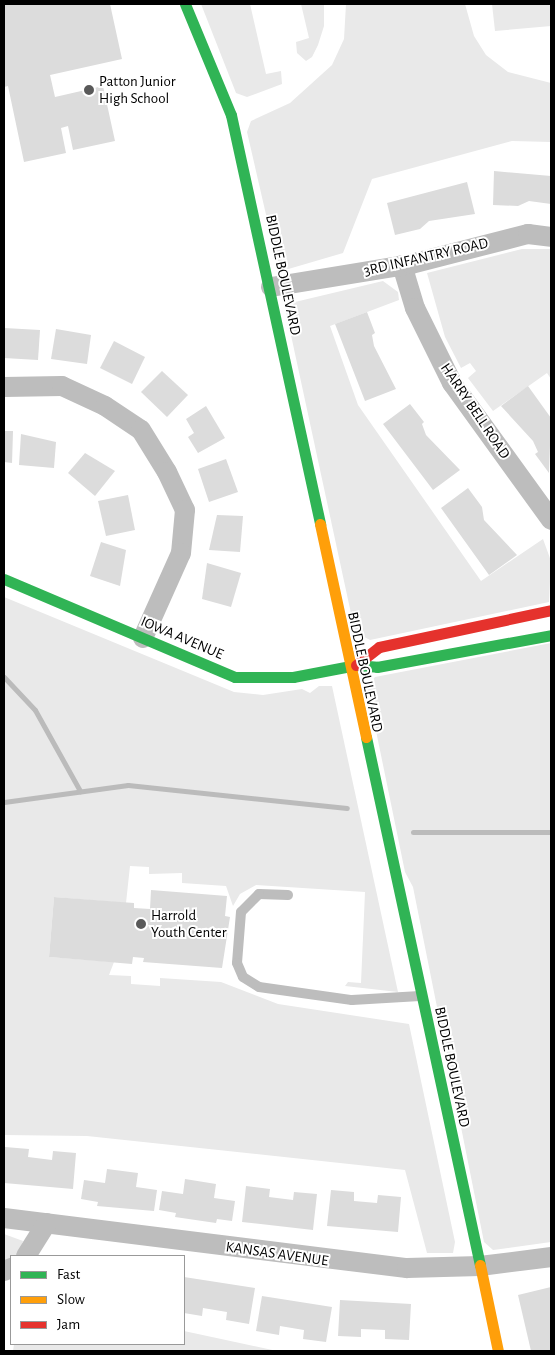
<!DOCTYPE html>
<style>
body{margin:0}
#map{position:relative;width:555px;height:1355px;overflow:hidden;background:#fff;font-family:"Alegreya Sans",sans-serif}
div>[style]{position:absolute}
.green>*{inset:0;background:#e9e9e9}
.stream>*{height:5px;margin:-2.5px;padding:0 2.5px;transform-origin:2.5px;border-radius:2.5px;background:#bbb}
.building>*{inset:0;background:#dcdcdc}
.lane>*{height:10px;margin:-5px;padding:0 5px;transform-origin:5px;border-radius:5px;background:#bdbdbd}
.street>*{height:20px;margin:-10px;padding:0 10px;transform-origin:10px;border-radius:10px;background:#bdbdbd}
.fast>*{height:11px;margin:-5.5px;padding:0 5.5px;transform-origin:5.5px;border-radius:5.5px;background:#30b455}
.slow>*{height:11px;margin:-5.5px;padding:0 5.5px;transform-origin:5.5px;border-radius:5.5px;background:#ff9f0a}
.jam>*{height:11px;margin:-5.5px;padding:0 5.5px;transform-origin:5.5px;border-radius:5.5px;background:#e5322d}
.dots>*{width:14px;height:14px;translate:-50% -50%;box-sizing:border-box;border:2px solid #fff;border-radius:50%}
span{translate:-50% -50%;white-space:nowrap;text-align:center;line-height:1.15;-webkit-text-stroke:4px #fff;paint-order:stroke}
.poi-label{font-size:15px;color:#000}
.left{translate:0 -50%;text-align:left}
.street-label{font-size:15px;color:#000}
.frame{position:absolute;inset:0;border:5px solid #000;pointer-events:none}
.legend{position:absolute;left:10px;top:1255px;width:175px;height:90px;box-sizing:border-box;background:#fff;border:1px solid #999;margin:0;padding:6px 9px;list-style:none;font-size:15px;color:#000}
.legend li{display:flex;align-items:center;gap:10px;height:25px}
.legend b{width:25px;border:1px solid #999}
</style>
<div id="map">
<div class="green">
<i style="clip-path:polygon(201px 4px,250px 4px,266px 74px,281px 71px,282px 84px,247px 97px,236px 93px)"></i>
<i style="clip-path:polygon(301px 4px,324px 4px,324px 26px,318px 45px,312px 57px,306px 61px,297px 53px,296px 42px,309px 38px)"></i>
<i style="clip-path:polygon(346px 4px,465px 4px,474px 36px,486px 55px,508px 72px,551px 83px,551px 142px,512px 141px,372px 179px,343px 253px,285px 270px,276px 258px,247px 132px,251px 121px,290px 103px,332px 65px,344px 39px)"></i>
<i style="clip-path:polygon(492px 4px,551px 4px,551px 26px,495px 31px)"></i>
<i style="clip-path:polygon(522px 249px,551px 249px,551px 379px,547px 373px,493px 411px,468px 378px,476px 371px,470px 363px,461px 368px,445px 337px,427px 273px)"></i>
<i style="clip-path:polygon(383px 281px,398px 292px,399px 300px,330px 326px,358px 405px,481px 581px,543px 539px,551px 561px,549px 602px,370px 640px,355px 632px,286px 312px,295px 302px)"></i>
<i style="clip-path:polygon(4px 597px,234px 692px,263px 695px,302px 689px,310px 693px,319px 686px,332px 686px,398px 992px,345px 986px,348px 982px,361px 983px,365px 892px,256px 885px,240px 894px,233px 906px,226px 886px,182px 883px,182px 873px,149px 874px,149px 867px,130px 866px,126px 903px,54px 897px,49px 957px,114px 962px,109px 975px,131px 976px,131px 984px,160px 986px,160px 978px,221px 982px,278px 1004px,409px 1024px,455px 1242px,453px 1253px,427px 1253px,405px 1170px,87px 1136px,4px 1135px)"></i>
<i style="clip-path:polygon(551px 643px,551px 1242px,493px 1250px,484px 1242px,413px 887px,405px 872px,367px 687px,375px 677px)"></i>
<i style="clip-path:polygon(4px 1234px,23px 1241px,19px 1254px,4px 1262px)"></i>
<i style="clip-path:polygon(184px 1331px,277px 1351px,13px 1351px,14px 1344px,184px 1344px)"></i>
</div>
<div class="stream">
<i style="left:4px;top:677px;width:45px;rotate:46.8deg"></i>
<i style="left:35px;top:710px;width:93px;rotate:60.9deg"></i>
<i style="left:4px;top:802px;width:125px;rotate:-7.8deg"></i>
<i style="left:128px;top:785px;width:220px;rotate:6deg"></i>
<i style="left:413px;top:832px;width:138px"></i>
</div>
<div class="building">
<i style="clip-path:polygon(4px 4px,110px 4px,122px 59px,50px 75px,55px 97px,103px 86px,115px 141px,73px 150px,68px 126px,61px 128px,66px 153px,24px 162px,8px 86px,4px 87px)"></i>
<i style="clip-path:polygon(494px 171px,551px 176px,551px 204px,529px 201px,518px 206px,493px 205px)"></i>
<i style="clip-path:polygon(467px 182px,475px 214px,429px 221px,420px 229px,395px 235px,387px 203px)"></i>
<i style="clip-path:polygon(367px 312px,375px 333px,372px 335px,374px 346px,396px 389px,365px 401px,335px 324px)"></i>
<i style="clip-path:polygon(4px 328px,40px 330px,38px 360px,4px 358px)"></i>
<i style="clip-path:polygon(56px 329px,91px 335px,87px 364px,51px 359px)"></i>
<i style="clip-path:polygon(114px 341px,145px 357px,132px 384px,100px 368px)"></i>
<i style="clip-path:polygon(162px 371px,188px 395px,167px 417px,141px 392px)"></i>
<i style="clip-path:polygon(528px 386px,551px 418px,549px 473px,535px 454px,538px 452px,533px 441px,501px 406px)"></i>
<i style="clip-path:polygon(410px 404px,424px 422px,422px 424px,426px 435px,460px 470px,433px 490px,383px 424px)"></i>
<i style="clip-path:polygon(206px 406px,225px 438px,198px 453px,188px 437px,194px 433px,186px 419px)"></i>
<i style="clip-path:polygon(4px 431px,13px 431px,12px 463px,4px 462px)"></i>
<i style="clip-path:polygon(21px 434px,56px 442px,54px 468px,19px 465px)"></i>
<i style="clip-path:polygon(85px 453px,115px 471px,95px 496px,68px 473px)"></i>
<i style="clip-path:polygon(226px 459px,238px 492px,209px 502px,198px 469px)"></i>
<i style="clip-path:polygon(468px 488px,482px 507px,484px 520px,517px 555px,489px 575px,441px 508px)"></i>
<i style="clip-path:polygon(128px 495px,135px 530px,106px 536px,98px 501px)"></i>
<i style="clip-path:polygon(217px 515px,243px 516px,240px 552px,209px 550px)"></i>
<i style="clip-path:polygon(101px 542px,126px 550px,120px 586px,90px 576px)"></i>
<i style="clip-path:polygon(207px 563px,241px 573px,231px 607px,202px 599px)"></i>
<i style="clip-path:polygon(151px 890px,227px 896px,225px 916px,230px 917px,222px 968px,143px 962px,144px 958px,133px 957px,132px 964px,49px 957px,54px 897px,134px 903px,134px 908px,150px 909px)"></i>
<i style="clip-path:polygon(5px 1147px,29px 1149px,28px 1157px,52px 1160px,53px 1151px,76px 1153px,73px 1189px,4px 1183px)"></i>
<i style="clip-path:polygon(107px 1169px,138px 1173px,136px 1187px,157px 1190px,154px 1211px,97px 1206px,98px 1202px,81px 1199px,84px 1180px,105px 1183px)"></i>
<i style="clip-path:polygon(185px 1179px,216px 1184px,214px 1198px,235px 1201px,232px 1221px,217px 1219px,216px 1223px,175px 1217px,176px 1213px,159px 1210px,162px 1191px,183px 1194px)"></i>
<i style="clip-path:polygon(246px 1186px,270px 1189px,269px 1197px,293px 1200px,294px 1192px,317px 1194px,313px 1230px,242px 1222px)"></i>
<i style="clip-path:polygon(331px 1190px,354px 1192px,354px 1201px,377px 1203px,378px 1195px,401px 1197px,398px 1232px,327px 1226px)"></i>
<i style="clip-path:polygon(184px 1277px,255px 1288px,249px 1324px,226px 1320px,227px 1312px,203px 1308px,202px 1316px,184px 1313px)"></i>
<i style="clip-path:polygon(551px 1287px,551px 1351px,531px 1351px,518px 1295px)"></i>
<i style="clip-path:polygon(262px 1296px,332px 1307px,326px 1342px,303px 1339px,304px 1330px,280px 1326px,279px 1335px,256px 1331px)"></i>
<i style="clip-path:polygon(340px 1300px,411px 1304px,409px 1340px,385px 1339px,385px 1330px,361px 1329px,361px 1337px,338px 1336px)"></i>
</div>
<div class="lane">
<i style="left:288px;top:895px;width:29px;rotate:-178deg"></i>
<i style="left:259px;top:894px;width:25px;rotate:135deg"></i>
<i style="left:241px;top:912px;width:51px;rotate:94.5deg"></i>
<i style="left:237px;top:963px;width:15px;rotate:67deg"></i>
<i style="left:243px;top:977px;width:19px;rotate:32deg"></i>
<i style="left:259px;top:987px;width:94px;rotate:8deg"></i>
<i style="left:352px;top:1000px;width:68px;rotate:-3.4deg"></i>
</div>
<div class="street">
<i style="left:402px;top:265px;width:45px;rotate:73.2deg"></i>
<i style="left:415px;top:308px;width:84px;rotate:63.7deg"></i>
<i style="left:452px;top:383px;width:169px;rotate:54.1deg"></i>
<i style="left:271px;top:287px;width:142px;rotate:-9.3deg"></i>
<i style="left:411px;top:264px;width:121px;rotate:-14.4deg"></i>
<i style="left:528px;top:234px;width:23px;rotate:7deg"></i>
<i style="left:4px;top:387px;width:58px;rotate:-1deg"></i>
<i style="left:62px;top:386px;width:47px;rotate:24.9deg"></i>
<i style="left:105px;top:406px;width:43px;rotate:33.7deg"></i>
<i style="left:141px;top:430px;width:49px;rotate:58.2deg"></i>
<i style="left:167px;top:472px;width:42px;rotate:64.7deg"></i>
<i style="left:185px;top:510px;width:43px;rotate:95.3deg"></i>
<i style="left:181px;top:553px;width:93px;rotate:114.1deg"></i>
<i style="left:4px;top:1218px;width:406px;rotate:7.1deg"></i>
<i style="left:407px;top:1268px;width:73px;rotate:-1.6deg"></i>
<i style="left:480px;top:1266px;width:72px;rotate:-7.2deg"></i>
<i style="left:26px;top:1256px;width:39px;rotate:-58deg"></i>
<i style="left:4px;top:1271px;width:8px;rotate:-23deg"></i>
</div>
<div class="fast">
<i style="left:185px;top:4px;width:120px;rotate:67.5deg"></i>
<i style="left:231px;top:115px;width:419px;rotate:77.7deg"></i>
<i style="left:4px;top:579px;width:251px;rotate:23deg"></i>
<i style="left:235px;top:677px;width:58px"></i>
<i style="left:293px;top:677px;width:64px;rotate:-10.8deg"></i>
<i style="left:356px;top:665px;width:21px;rotate:5deg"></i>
<i style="left:377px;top:667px;width:177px;rotate:-10.4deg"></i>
<i style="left:366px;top:737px;width:540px;rotate:77.82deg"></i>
</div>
<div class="slow">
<i style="left:320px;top:524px;width:218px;rotate:77.8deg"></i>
<i style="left:480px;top:1265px;width:88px;rotate:78.2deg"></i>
</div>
<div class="jam">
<i style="left:356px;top:665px;width:29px;rotate:-38deg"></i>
<i style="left:379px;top:647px;width:176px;rotate:-12.1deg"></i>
</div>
<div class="dots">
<i style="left:89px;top:90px;background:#595959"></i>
<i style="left:141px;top:924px;background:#595959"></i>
</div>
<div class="poi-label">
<span class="left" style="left:99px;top:90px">Patton Junior<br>High School</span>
<span class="left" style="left:151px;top:924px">Harrold<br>Youth Center</span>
</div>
<div class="street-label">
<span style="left:426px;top:257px;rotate:-13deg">3RD INFANTRY ROAD</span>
<span style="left:283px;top:275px;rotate:78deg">BIDDLE BOULEVARD</span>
<span style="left:475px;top:411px;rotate:56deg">HARRY BELL ROAD</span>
<span style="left:182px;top:638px;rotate:23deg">IOWA AVENUE</span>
<span style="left:365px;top:672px;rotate:78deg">BIDDLE BOULEVARD</span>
<span style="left:452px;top:1067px;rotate:78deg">BIDDLE BOULEVARD</span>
<span style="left:277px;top:1254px;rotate:8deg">KANSAS AVENUE</span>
</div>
<div class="frame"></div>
<ul class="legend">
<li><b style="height:6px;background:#30b455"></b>Fast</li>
<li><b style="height:6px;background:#ff9f0a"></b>Slow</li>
<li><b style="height:6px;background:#e5322d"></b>Jam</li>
</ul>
</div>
